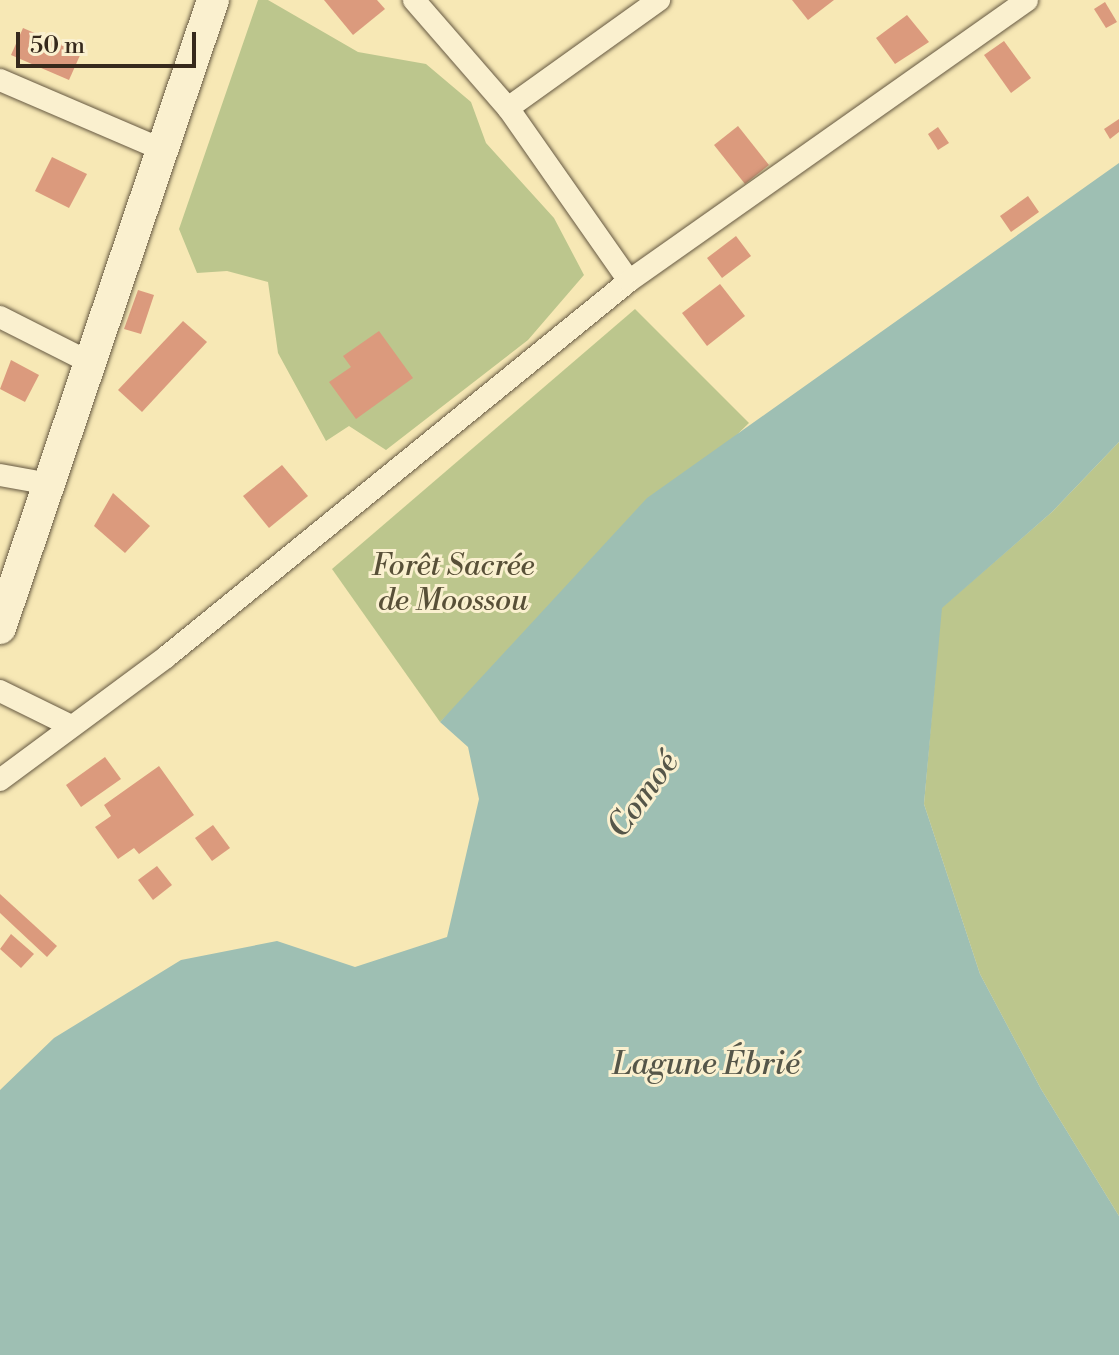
<!DOCTYPE html>
<meta charset="utf-8">
<style>
body{margin:0}
#map{position:relative;width:1119px;height:1355px;overflow:hidden;background:#f7e8b5;font-family:"Libre Bodoni",serif}
div>[style]{position:absolute}
.green>*{inset:0;background:#bcc68d}
.water>*{inset:0;background:#9ebfb3}
.building>*{inset:0;background:#db9a7d}
.roads{filter:drop-shadow(0 0 2px #665942) drop-shadow(0 0 2px #665942)}
.street>*{height:22px;margin:-11px;padding:0 11px;transform-origin:11px;border-radius:11px;background:#faf0cf}
.secondary>*{height:32px;margin:-16px;padding:0 16px;transform-origin:16px;border-radius:16px;background:#faf0cf}
span{translate:-50% -50%;white-space:nowrap;text-align:center;line-height:1.15;-webkit-text-stroke:6px #faf0cf;paint-order:stroke}
.park-label{font-size:30px;color:#585038;font-style:italic}
.water-label{font-size:32px;color:#555649;font-style:italic}
.scale{position:absolute;left:16px;top:32px;width:180px;height:36px;box-sizing:border-box;border:4px solid #36291c;border-top:0;padding-left:10px;font-size:24px;line-height:28px;white-space:nowrap;color:#36291c;-webkit-text-stroke:6px #faf0cf;paint-order:stroke}
</style>
<div id="map">
<div class="green">
<i style="clip-path:polygon(258px 0,268px 0,358px 52px,426px 64px,471px 102px,486px 143px,554px 218px,584px 275px,528px 340px,386px 450px,349px 426px,326px 441px,278px 353px,268px 282px,227px 271px,197px 273px,179px 229px)"></i>
<i style="clip-path:polygon(635px 309px,749px 423px,440px 722px,332px 569px)"></i>
<i style="clip-path:polygon(1119px 442px,1119px 1216px,1041px 1089px,980px 974px,924px 804px,941px 608px,1052px 512px)"></i>
</div>
<div class="water">
<i style="clip-path:polygon(1119px 163px,1119px 442px,1052px 512px,942px 608px,924px 804px,980px 974px,1041px 1089px,1119px 1216px,1119px 1355px,0 1355px,0 1090px,54px 1038px,181px 960px,277px 941px,355px 967px,447px 937px,479px 799px,468px 747px,440px 722px,647px 498px)"></i>
</div>
<div class="building">
<i style="clip-path:polygon(324px 0,377px 0,385px 9px,353px 35px)"></i>
<i style="clip-path:polygon(792px 0,834px 0,808px 20px)"></i>
<i style="clip-path:polygon(1105px 2px,1117px 22px,1106px 28px,1094px 9px)"></i>
<i style="clip-path:polygon(907px 15px,929px 42px,895px 64px,876px 38px)"></i>
<i style="clip-path:polygon(23px 28px,81px 53px,69px 80px,11px 55px)"></i>
<i style="clip-path:polygon(1004px 41px,1031px 78px,1011px 93px,984px 55px)"></i>
<i style="clip-path:polygon(1119px 119px,1119px 132px,1110px 139px,1104px 129px)"></i>
<i style="clip-path:polygon(738px 126px,769px 165px,745px 184px,714px 145px)"></i>
<i style="clip-path:polygon(938px 127px,949px 143px,938px 150px,928px 134px)"></i>
<i style="clip-path:polygon(52px 157px,87px 174px,69px 208px,35px 191px)"></i>
<i style="clip-path:polygon(1028px 196px,1039px 212px,1011px 232px,1000px 216px)"></i>
<i style="clip-path:polygon(736px 236px,751px 256px,722px 278px,707px 258px)"></i>
<i style="clip-path:polygon(720px 284px,745px 316px,707px 346px,682px 313px)"></i>
<i style="clip-path:polygon(138px 290px,154px 295px,141px 334px,124px 329px)"></i>
<i style="clip-path:polygon(183px 321px,207px 342px,142px 412px,118px 390px)"></i>
<i style="clip-path:polygon(379px 331px,413px 378px,356px 419px,329px 382px,351px 367px,343px 356px)"></i>
<i style="clip-path:polygon(11px 360px,39px 375px,25px 402px,0 389px)"></i>
<i style="clip-path:polygon(282px 465px,308px 496px,269px 528px,243px 496px)"></i>
<i style="clip-path:polygon(113px 493px,150px 526px,125px 553px,94px 526px)"></i>
<i style="clip-path:polygon(105px 757px,121px 779px,81px 807px,66px 785px)"></i>
<i style="clip-path:polygon(159px 766px,194px 815px,139px 854px,134px 848px,118px 859px,95px 827px,111px 816px,104px 805px)"></i>
<i style="clip-path:polygon(213px 825px,230px 848px,212px 861px,195px 838px)"></i>
<i style="clip-path:polygon(157px 866px,172px 885px,153px 900px,138px 880px)"></i>
<i style="clip-path:polygon(0 894px,57px 946px,47px 957px,0 913px)"></i>
<i style="clip-path:polygon(11px 934px,34px 954px,21px 968px,0 949px)"></i>
</div>
<div class="roads">
<div class="street">
<i style="left:414px;top:0;width:143px;rotate:49deg"></i>
<i style="left:508px;top:108px;width:211px;rotate:55deg"></i>
<i style="left:0;top:80px;width:175px;rotate:23.2deg"></i>
<i style="left:508px;top:108px;width:186px;rotate:-35.6deg"></i>
<i style="left:0;top:317px;width:102px;rotate:26.8deg"></i>
<i style="left:0;top:475px;width:51px;rotate:10.2deg"></i>
<i style="left:0;top:691px;width:79px;rotate:26.2deg"></i>
<i style="left:0;top:780px;width:207px;rotate:-36.5deg"></i>
<i style="left:166px;top:657px;width:596px;rotate:-39.08deg"></i>
<i style="left:629px;top:281px;width:487px;rotate:-35.2deg"></i>
</div>
<div class="secondary">
<i style="left:0;top:628px;width:663px;rotate:-71.26deg"></i>
</div>
</div>
<div class="park-label">
<span style="left:453px;top:583px">Forêt Sacrée<br>de Moossou</span>
</div>
<div class="water-label">
<span style="left:643px;top:795px;rotate:-54deg">Comoé</span>
<span style="left:706px;top:1064px">Lagune Ébrié</span>
</div>
<div class="scale">50 m</div>
</div>
